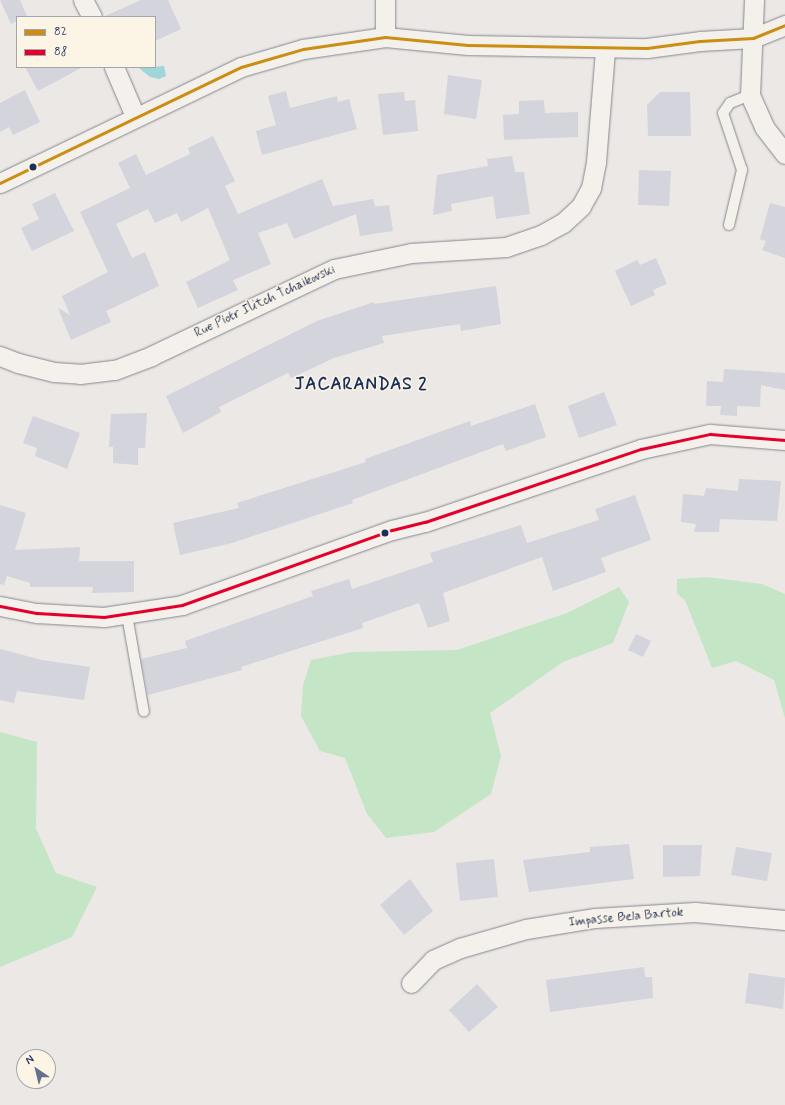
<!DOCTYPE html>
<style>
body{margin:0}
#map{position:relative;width:785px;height:1105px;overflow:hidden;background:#ebe8e6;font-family:Mynerve,sans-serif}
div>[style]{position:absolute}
.green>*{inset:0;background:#c5e6c6}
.water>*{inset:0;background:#9ed6d9}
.building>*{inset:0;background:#d3d4dc}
.roads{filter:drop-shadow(0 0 1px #85878f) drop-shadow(0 0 1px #85878f)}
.lane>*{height:10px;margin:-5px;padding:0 5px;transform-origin:5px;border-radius:5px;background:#f4f0eb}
.street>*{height:19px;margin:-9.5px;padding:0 9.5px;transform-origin:9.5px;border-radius:9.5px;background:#f4f0eb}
.bus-1>*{height:3px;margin:-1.5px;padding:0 1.5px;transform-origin:1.5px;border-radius:1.5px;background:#cb8e13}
.bus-2>*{height:3px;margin:-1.5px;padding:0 1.5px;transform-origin:1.5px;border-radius:1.5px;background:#e4002b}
.dots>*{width:11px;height:11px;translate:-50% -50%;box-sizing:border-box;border:2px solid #fcf5e5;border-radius:50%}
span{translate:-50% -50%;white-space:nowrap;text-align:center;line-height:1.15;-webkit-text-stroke:3px #fcf5e5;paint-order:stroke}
.street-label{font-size:13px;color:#1b2f5e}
.district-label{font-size:17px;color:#1b2f5e;font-weight:700;letter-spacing:1px}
.legend{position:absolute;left:16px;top:16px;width:140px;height:52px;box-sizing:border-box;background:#fcf5e5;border:1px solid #a2a6af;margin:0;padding:5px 7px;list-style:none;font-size:12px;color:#1b2f5e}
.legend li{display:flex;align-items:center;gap:8px;height:20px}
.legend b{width:20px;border:1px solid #a2a6af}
.north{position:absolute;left:16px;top:1049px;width:40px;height:40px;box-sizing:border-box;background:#fcf5e5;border:1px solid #a2a6af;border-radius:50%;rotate:325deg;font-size:11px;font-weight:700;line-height:16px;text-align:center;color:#1b2f5e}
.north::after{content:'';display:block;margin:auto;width:14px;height:18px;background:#64708e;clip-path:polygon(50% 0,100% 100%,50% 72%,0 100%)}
</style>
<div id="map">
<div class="green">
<i style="clip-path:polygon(707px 577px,762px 584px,785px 594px,785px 718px,774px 680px,736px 661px,712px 668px,685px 600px,677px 594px,677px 579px)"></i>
<i style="clip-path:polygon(619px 587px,629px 602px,613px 643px,563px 662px,490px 713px,501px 756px,491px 794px,434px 832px,386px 838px,367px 814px,345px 758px,320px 751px,301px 716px,303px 685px,311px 660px,352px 652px,457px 650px,567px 613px)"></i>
<i style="clip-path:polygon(0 732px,37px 742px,36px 829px,56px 873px,97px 887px,72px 937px,0 967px)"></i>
</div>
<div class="water">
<i style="clip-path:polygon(164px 66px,166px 76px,159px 79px,150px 77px,139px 68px)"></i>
</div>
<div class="building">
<i style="clip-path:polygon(0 0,20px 0,27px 16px,17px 17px,17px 21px,11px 24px)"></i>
<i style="clip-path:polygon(141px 0,168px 0,181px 29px,155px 41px,155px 17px,103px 17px)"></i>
<i style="clip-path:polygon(25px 67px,83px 67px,38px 91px)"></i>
<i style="clip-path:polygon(448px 75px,482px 80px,476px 119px,444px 114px)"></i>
<i style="clip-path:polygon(25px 90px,40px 122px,13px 135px,9px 127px,0 132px,0 103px)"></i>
<i style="clip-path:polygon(286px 91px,290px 108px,337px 96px,338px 102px,349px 99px,357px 129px,262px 155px,256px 131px,276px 125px,268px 96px)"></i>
<i style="clip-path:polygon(404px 92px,405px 101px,415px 100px,418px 131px,383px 135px,378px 94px)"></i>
<i style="clip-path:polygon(660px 92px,690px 92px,691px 136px,648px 136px,647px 105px)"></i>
<i style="clip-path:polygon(544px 100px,545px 113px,578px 112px,578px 137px,504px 140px,503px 115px,519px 114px,519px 101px)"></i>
<i style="clip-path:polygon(213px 136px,235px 181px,225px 186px,238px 214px,322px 179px,333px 206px,373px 199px,375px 206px,372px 207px,389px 205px,393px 231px,360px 236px,356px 214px,294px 239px,287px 223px,258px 233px,271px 264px,233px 280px,238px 290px,198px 308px,186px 282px,230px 260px,208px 208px,181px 222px,177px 213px,155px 223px,148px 209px,116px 224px,132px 258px,145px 252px,159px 286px,106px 311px,111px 322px,71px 340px,58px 308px,70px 315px,62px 296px,108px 272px,80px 212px,130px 188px,118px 163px,136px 154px,146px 175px,190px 154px,188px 148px)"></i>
<i style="clip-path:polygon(512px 156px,515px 172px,524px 172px,530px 214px,496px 219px,493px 196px,451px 204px,452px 211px,433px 215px,437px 175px,488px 166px,487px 159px)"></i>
<i style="clip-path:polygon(639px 170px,671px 171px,669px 206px,638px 205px)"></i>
<i style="clip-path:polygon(55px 193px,74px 231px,32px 251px,21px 228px,39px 219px,32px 204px)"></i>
<i style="clip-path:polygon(770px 203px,785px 207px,785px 258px,762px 250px,766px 241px,760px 239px)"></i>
<i style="clip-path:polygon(656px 258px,667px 284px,653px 290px,655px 295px,631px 306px,615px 271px,637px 260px,640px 265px)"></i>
<i style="clip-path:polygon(496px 286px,501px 324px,461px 331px,460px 324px,382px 336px,384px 343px,334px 358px,291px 378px,288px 373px,219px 407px,221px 412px,183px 433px,166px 396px,317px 321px,374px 302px,374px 304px)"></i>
<i style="clip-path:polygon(724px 369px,785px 373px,785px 390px,761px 385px,760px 407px,737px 406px,737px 416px,720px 415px,721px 406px,706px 406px,707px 381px,723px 382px)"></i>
<i style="clip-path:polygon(604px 392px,617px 425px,579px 438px,568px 406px)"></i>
<i style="clip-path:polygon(535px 404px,546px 437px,506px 451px,503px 444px,352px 500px,353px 503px,232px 543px,180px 555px,173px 523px,239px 508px,237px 503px,366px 462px,365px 459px,470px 421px,471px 426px)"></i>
<i style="clip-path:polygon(147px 413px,145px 448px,138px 448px,138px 465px,113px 463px,113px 447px,109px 447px,111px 414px)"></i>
<i style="clip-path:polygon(33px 416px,80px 433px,67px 469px,35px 456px,37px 448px,23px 443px)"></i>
<i style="clip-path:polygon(739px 479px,781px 481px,777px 521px,720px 519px,719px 532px,694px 532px,696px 524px,681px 522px,683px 494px,704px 496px,706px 488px,738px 491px)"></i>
<i style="clip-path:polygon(635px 495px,651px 540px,601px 558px,606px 572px,553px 591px,542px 557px,443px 593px,450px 621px,428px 628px,419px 603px,362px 623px,363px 628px,241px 667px,242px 670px,148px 695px,141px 659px,187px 648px,185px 641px,313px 596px,311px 591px,349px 579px,352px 589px,433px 562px,430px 553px,521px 525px,527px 543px,599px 520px,595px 509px)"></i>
<i style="clip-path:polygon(0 505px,26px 513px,15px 550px,80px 547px,79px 561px,134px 561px,134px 592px,92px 593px,93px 587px,30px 587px,30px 583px,7px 576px,4px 585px,0 584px)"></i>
<i style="clip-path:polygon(636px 634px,651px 641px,643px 657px,628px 650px)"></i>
<i style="clip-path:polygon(0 649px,42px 660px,90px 667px,84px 700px,17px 691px,14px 703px,0 700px)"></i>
<i style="clip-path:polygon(629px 844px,634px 879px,529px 892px,523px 860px,590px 852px,590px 847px)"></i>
<i style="clip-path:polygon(663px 845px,702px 845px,700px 876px,663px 877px)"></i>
<i style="clip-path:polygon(736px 847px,772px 853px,767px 881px,731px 875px)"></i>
<i style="clip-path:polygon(494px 859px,498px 897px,460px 901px,456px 863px)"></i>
<i style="clip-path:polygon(410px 879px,433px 911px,404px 935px,380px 905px)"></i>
<i style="clip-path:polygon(644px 967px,645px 977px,652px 977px,653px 998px,550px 1012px,546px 980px)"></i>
<i style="clip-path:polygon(749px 973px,785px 978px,783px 1009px,745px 1003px)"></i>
<i style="clip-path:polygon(477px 984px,498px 1007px,469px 1032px,449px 1010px)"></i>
</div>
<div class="roads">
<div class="lane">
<i style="left:729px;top:225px;width:57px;rotate:-76.7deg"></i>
<i style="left:742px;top:170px;width:60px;rotate:-108.4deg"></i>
<i style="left:723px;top:113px;width:12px;rotate:-55deg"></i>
<i style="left:730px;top:103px;width:22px;rotate:-22deg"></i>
<i style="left:127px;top:615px;width:98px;rotate:80.1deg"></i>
</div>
<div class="street">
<i style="left:83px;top:0;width:19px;rotate:62deg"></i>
<i style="left:385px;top:0;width:37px;rotate:90deg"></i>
<i style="left:754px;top:0;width:95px;rotate:92.4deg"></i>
<i style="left:750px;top:95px;width:35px;rotate:66deg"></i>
<i style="left:764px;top:127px;width:34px;rotate:52deg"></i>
<i style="left:114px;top:67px;width:53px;rotate:66.8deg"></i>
<i style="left:0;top:183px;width:267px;rotate:-25.7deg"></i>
<i style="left:241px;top:67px;width:65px;rotate:-16.2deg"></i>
<i style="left:303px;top:49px;width:83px;rotate:-8.3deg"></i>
<i style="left:385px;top:37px;width:83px;rotate:5.5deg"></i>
<i style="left:468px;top:45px;width:179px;rotate:1deg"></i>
<i style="left:647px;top:48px;width:53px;rotate:-7.5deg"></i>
<i style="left:700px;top:41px;width:53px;rotate:-3.2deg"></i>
<i style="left:753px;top:38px;width:35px;rotate:-22deg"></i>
<i style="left:0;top:356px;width:19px;rotate:21deg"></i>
<i style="left:18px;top:363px;width:37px;rotate:14deg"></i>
<i style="left:54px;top:372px;width:26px;rotate:4deg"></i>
<i style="left:80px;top:374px;width:35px;rotate:-7deg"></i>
<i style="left:115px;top:370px;width:39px;rotate:-21deg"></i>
<i style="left:151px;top:356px;width:203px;rotate:-25.4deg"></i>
<i style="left:334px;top:269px;width:79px;rotate:-11.7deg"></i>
<i style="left:411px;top:253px;width:95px;rotate:-3.6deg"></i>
<i style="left:506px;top:247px;width:37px;rotate:-19deg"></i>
<i style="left:541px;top:235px;width:25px;rotate:-29deg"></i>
<i style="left:563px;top:223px;width:25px;rotate:-43deg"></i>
<i style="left:581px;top:206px;width:21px;rotate:-61deg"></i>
<i style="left:591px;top:188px;width:26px;rotate:-79deg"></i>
<i style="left:596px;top:162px;width:113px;rotate:-85.4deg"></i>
<i style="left:0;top:606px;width:38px;rotate:11deg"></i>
<i style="left:37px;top:613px;width:67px;rotate:3.4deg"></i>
<i style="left:104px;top:617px;width:79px;rotate:-8.7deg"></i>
<i style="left:182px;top:605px;width:223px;rotate:-19.7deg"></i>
<i style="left:392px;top:530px;width:34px;rotate:-14deg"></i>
<i style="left:425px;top:522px;width:228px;rotate:-18.7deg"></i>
<i style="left:641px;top:449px;width:71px;rotate:-12.3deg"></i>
<i style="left:710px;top:434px;width:75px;rotate:4.6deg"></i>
<i style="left:411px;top:983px;width:32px;rotate:-46deg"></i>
<i style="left:433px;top:960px;width:30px;rotate:-24deg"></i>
<i style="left:460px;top:948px;width:69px;rotate:-16.1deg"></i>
<i style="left:526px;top:929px;width:70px;rotate:-9.1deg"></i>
<i style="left:595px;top:918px;width:100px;rotate:-3.4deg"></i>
<i style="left:695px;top:912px;width:90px;rotate:5.1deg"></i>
</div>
</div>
<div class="bus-1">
<i style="left:0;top:183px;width:267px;rotate:-25.7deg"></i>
<i style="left:241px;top:67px;width:65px;rotate:-16.2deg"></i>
<i style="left:303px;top:49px;width:83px;rotate:-8.3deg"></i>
<i style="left:385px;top:37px;width:83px;rotate:5.5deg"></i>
<i style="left:468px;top:45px;width:179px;rotate:1deg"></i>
<i style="left:647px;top:48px;width:53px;rotate:-7.5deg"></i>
<i style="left:700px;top:41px;width:53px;rotate:-3.2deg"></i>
<i style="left:753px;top:38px;width:35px;rotate:-22deg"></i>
</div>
<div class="bus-2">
<i style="left:0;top:606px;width:38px;rotate:11deg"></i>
<i style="left:37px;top:613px;width:67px;rotate:3.4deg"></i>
<i style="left:104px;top:617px;width:79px;rotate:-8.7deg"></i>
<i style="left:182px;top:605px;width:223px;rotate:-19.7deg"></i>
<i style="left:392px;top:530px;width:34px;rotate:-14deg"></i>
<i style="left:425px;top:522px;width:228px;rotate:-18.7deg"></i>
<i style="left:641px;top:449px;width:71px;rotate:-12.3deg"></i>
<i style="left:710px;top:434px;width:75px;rotate:4.6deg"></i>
</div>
<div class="dots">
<i style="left:33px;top:167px;background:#1b2f5e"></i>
<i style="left:385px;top:533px;background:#1b2f5e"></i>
</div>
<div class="street-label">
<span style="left:265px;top:302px;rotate:-25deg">Rue Piotr Ilitch Tchaikovski</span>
<span style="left:626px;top:918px;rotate:-5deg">Impasse Bela Bartok</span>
</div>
<div class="district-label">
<span style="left:361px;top:385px">JACARANDAS 2</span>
</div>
<ul class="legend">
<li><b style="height:5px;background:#cb8e13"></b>82</li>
<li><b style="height:5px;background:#e4002b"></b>88</li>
</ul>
<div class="north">N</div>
</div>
